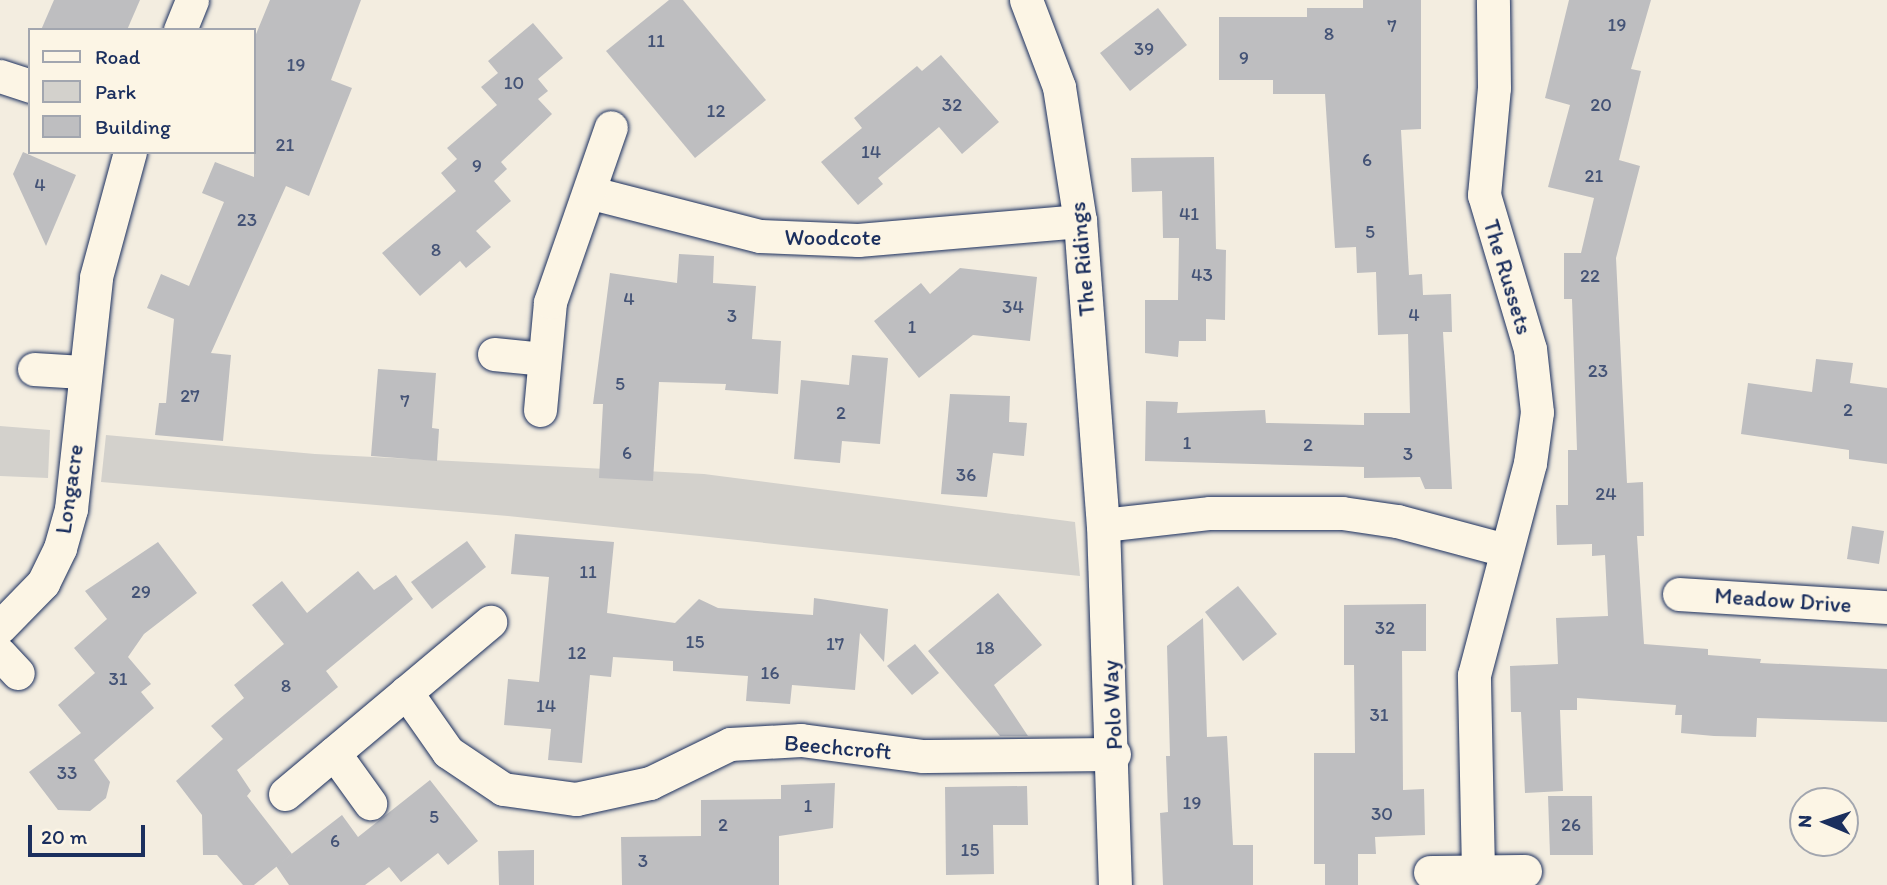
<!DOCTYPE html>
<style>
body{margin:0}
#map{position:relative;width:1887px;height:885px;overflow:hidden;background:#f3ede0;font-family:Itim,sans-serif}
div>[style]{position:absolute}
.green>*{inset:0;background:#d3d1cc}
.building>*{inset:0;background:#bebec0}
.roads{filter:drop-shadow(0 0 2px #1b2f5e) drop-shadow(0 0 2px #1b2f5e)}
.street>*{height:33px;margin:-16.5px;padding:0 16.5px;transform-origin:16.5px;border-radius:16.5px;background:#fcf5e5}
span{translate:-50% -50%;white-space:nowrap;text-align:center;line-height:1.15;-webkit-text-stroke:5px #fcf5e5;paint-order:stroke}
.number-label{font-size:19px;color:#445376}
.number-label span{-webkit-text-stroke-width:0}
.street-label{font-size:23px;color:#1b2f5e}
.legend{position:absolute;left:28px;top:28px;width:228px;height:126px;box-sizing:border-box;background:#fcf5e5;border:2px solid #a2a6af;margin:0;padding:9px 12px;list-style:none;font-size:21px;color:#1b2f5e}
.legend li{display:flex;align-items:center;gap:14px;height:35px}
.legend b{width:35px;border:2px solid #a2a6af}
.north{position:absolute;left:1789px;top:787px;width:70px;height:70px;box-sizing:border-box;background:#fcf5e5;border:2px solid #a2a6af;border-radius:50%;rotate:272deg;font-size:19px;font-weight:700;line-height:28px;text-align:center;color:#1b2f5e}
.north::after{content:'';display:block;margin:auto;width:24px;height:32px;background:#1b2f5e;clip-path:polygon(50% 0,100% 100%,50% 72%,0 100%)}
.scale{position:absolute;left:28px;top:825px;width:117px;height:32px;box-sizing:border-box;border:4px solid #1b2f5e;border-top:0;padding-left:9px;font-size:21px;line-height:24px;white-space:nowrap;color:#1b2f5e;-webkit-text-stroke:5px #fcf5e5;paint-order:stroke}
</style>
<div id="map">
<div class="green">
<i style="clip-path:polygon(0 426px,50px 430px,48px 478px,0 476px)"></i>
<i style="clip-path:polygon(106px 435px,315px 454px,704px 474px,1075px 522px,1080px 576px,508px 516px,101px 482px)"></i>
</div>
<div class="building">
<i style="clip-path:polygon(54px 0,140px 0,127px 30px,41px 30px)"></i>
<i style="clip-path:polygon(270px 0,361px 0,331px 80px,352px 88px,309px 196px,286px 186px,211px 353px,231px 355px,223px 441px,155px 435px,159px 403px,166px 403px,174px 319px,147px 308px,161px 274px,189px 286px,224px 202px,202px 193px,215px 162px,254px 177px,254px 39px)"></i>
<i style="clip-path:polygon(669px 0,683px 0,766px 100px,695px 158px,606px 51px)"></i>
<i style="clip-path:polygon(1363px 0,1421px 0,1421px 129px,1401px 130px,1409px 275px,1422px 274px,1423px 295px,1451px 294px,1452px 332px,1443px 332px,1452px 489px,1425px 489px,1420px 477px,1364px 478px,1364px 467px,1145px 461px,1146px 401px,1178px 402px,1177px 413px,1265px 410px,1266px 423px,1364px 425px,1364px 413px,1410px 413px,1408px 334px,1378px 335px,1376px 272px,1357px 273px,1356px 247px,1335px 248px,1325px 94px,1273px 94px,1273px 80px,1219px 80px,1219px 17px,1307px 17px,1307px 8px,1363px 8px)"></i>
<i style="clip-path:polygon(1569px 0,1651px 0,1631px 69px,1641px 71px,1619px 160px,1640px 166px,1616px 258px,1627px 483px,1643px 482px,1644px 536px,1637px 536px,1644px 644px,1708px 649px,1708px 655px,1761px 659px,1760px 663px,1887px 669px,1887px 722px,1757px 718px,1756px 737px,1714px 736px,1681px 733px,1682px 715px,1675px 715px,1676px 705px,1577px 698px,1577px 710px,1560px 710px,1563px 791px,1525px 793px,1521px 712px,1511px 712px,1510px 666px,1558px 664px,1556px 618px,1608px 616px,1605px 555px,1592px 556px,1592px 544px,1557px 545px,1556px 505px,1568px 505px,1568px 450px,1577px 450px,1572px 299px,1564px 299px,1564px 253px,1581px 253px,1594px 198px,1548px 187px,1570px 105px,1545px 98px)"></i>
<i style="clip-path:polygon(1158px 8px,1187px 45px,1130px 91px,1100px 53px)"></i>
<i style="clip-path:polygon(533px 23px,563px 58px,538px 79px,548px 91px,538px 99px,552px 114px,501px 162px,507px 169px,494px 181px,511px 201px,476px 231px,491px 247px,466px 268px,460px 261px,420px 296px,382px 253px,456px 191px,441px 173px,457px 159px,447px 148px,497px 105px,481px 87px,498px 73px,488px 61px)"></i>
<i style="clip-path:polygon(941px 55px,999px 122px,962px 154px,939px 127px,878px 178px,883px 184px,858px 205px,821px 162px,862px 128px,854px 118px,917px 66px,922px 71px)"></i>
<i style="clip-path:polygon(23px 152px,76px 175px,46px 246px,13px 174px)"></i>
<i style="clip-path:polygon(1214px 157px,1216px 249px,1226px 250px,1225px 320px,1206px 319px,1206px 341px,1179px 341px,1178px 357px,1145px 353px,1145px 300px,1178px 300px,1179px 238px,1163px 238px,1162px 191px,1132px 192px,1131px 158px)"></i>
<i style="clip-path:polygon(679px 254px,714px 256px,713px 283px,756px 286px,752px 339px,781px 341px,778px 394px,725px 390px,726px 384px,659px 382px,653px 481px,599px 478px,603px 404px,593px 404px,610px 273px,677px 283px)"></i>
<i style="clip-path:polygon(960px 268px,1037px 277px,1030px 341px,973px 335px,919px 378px,874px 321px,921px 283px,930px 294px)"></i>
<i style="clip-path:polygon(852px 355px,888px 358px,880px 444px,842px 441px,840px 463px,794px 459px,801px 380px,849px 385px)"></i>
<i style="clip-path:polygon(1816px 359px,1853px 363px,1850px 383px,1887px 388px,1887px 464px,1849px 459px,1849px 450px,1741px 434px,1748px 383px,1812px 392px)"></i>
<i style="clip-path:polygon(378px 369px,436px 373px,432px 428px,439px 429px,437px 461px,371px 456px)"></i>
<i style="clip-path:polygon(950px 394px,1010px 396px,1009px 422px,1027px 423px,1024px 456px,993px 453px,987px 497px,941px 494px)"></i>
<i style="clip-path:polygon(1852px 526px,1884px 531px,1879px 564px,1847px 559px)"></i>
<i style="clip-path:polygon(515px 534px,614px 542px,607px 613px,675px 623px,699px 599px,718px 608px,813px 615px,814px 598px,888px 609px,884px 662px,860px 633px,855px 690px,792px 685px,790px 704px,746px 701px,748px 676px,673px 671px,673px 661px,613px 657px,611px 677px,590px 675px,582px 763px,548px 760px,551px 729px,504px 725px,508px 679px,539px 682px,549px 577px,511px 574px)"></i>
<i style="clip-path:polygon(467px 541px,486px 567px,432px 609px,411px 582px)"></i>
<i style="clip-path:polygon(158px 542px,197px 593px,144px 634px,128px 657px,151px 684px,141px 692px,154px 708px,94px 760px,110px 782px,106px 798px,90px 811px,58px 810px,29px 772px,81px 733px,58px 705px,95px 673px,74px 648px,107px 619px,85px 591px)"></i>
<i style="clip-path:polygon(358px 571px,374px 590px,396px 575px,413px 599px,326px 671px,338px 687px,237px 770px,251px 791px,247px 796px,292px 854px,254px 885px,243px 885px,217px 855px,203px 855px,202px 815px,176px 781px,223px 739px,211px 726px,244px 698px,234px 685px,284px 644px,252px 605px,282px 581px,307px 613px)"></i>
<i style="clip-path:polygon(1238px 586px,1277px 634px,1243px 661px,1205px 612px)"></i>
<i style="clip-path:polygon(998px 593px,1042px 645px,994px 685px,1028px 736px,1000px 736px,928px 651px)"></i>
<i style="clip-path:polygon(1426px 604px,1426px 651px,1402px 651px,1403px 790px,1424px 789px,1425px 835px,1375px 837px,1376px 854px,1358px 854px,1358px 885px,1325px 885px,1325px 864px,1314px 864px,1314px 753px,1355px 753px,1354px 665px,1344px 665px,1344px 605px)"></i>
<i style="clip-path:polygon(1203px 618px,1207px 737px,1227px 736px,1233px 845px,1253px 845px,1253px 885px,1163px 885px,1160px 813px,1168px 812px,1166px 756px,1170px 756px,1167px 646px)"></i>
<i style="clip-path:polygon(915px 644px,939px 673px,912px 695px,887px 666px)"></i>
<i style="clip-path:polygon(430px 780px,478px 841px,448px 865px,438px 853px,401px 882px,389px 867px,365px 885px,289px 885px,276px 866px,342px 815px,358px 837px)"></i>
<i style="clip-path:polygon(835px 783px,833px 828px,779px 836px,779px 885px,622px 885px,621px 837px,701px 836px,701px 800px,781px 799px,781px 785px)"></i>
<i style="clip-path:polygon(1027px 786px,1028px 825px,993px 825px,994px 874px,946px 875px,945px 787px)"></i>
<i style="clip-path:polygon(1548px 796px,1592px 796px,1593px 855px,1550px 855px)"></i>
<i style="clip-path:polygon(534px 850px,534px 885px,499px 885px,498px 851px)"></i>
</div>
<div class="roads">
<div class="street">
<i style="left:1026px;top:0;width:93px;rotate:69.2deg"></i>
<i style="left:1059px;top:87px;width:136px;rotate:81.1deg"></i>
<i style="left:1080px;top:221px;width:305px;rotate:85.7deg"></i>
<i style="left:1103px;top:525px;width:360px;rotate:88.1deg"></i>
<i style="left:180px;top:30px;width:32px;rotate:-68deg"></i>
<i style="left:0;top:76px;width:32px;rotate:18deg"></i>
<i style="left:592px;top:193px;width:173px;rotate:14.4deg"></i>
<i style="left:760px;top:236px;width:98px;rotate:2.3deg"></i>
<i style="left:858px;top:240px;width:223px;rotate:-4.9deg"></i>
<i style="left:494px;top:354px;width:49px;rotate:5.8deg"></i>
<i style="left:34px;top:369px;width:48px;rotate:3.6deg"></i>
<i style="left:540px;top:410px;width:108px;rotate:-84.7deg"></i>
<i style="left:550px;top:302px;width:185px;rotate:-70.8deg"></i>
<i style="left:1103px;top:525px;width:108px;rotate:-6.4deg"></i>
<i style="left:1210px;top:513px;width:132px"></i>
<i style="left:1342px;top:513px;width:56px;rotate:8.3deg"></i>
<i style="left:1397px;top:521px;width:112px;rotate:15deg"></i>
<i style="left:1679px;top:594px;width:208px;rotate:3.6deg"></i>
<i style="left:0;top:627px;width:62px;rotate:-45.7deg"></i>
<i style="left:43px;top:583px;width:39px;rotate:-64deg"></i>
<i style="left:60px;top:548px;width:41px;rotate:-74.2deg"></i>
<i style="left:71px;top:509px;width:233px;rotate:-83.8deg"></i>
<i style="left:96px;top:277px;width:130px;rotate:-74.8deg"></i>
<i style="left:0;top:654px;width:26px;rotate:47deg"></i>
<i style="left:406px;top:692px;width:73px;rotate:55deg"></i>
<i style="left:448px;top:752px;width:66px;rotate:33.9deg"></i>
<i style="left:503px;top:789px;width:74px;rotate:7.8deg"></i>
<i style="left:576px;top:799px;width:76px;rotate:-12.2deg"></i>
<i style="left:650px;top:783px;width:89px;rotate:-26deg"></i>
<i style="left:730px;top:744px;width:71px;rotate:-3.2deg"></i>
<i style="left:801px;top:740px;width:123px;rotate:7.5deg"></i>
<i style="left:923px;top:756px;width:191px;rotate:-0.6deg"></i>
<i style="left:334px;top:753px;width:62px;rotate:54.2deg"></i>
<i style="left:285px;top:794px;width:268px;rotate:-40deg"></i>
<i style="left:1478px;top:871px;width:196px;rotate:-91.2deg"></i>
<i style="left:1474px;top:675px;width:219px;rotate:-75.2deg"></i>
<i style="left:1530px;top:463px;width:51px;rotate:-82.2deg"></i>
<i style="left:1537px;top:412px;width:63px;rotate:-96.3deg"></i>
<i style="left:1530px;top:349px;width:161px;rotate:-106.6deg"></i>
<i style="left:1484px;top:195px;width:107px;rotate:-84.7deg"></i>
<i style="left:1494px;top:88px;width:88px;rotate:-90.7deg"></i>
<i style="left:1430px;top:872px;width:95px;rotate:-0.6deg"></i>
</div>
</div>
<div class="number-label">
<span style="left:1617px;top:25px">19</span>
<span style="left:1392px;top:26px">7</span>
<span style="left:1329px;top:34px">8</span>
<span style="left:656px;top:41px">11</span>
<span style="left:1144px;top:49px">39</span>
<span style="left:1244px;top:58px">9</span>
<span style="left:296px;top:65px">19</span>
<span style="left:514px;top:83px">10</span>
<span style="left:952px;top:105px">32</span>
<span style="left:1601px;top:105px">20</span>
<span style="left:716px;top:111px">12</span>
<span style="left:285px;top:145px">21</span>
<span style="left:871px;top:152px">14</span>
<span style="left:1367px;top:160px">6</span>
<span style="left:477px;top:166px">9</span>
<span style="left:1594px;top:176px">21</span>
<span style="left:40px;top:185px">4</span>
<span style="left:1189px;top:214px">41</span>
<span style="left:247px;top:220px">23</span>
<span style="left:1370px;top:232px">5</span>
<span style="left:436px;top:250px">8</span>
<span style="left:1202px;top:275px">43</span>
<span style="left:1590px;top:276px">22</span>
<span style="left:629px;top:299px">4</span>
<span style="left:1013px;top:307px">34</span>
<span style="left:1414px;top:315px">4</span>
<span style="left:732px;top:316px">3</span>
<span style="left:912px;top:327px">1</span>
<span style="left:1598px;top:371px">23</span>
<span style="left:620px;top:384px">5</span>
<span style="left:190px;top:396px">27</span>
<span style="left:405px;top:401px">7</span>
<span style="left:1848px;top:410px">2</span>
<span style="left:841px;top:413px">2</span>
<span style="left:1187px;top:443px">1</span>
<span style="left:1308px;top:445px">2</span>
<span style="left:627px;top:453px">6</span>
<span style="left:1408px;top:454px">3</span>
<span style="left:966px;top:475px">36</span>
<span style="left:1606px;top:494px">24</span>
<span style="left:588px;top:572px">11</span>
<span style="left:141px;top:592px">29</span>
<span style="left:1385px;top:628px">32</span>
<span style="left:695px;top:642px">15</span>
<span style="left:835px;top:644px">17</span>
<span style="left:985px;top:648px">18</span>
<span style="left:577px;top:653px">12</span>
<span style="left:770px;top:673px">16</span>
<span style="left:118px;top:679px">31</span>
<span style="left:286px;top:686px">8</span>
<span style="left:546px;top:706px">14</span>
<span style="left:1379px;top:715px">31</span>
<span style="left:67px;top:773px">33</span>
<span style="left:1192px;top:803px">19</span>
<span style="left:808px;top:806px">1</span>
<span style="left:1382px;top:814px">30</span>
<span style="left:434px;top:817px">5</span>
<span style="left:723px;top:825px">2</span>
<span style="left:1571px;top:825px">26</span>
<span style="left:335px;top:841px">6</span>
<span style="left:970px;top:850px">15</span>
<span style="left:643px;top:861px">3</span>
</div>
<div class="street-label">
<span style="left:833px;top:237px">Woodcote</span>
<span style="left:1082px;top:259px;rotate:-95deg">The Ridings</span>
<span style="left:1508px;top:277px;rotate:73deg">The Russets</span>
<span style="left:69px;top:489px;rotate:-82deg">Longacre</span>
<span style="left:1783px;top:600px;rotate:4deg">Meadow Drive</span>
<span style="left:1112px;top:705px;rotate:-93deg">Polo Way</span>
<span style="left:838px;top:747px;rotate:5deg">Beechcroft</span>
</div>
<ul class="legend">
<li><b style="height:9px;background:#fcf5e5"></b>Road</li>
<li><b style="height:19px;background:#d3d1cc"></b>Park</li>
<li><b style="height:19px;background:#bebec0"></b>Building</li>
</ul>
<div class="north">N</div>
<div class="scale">20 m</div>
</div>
